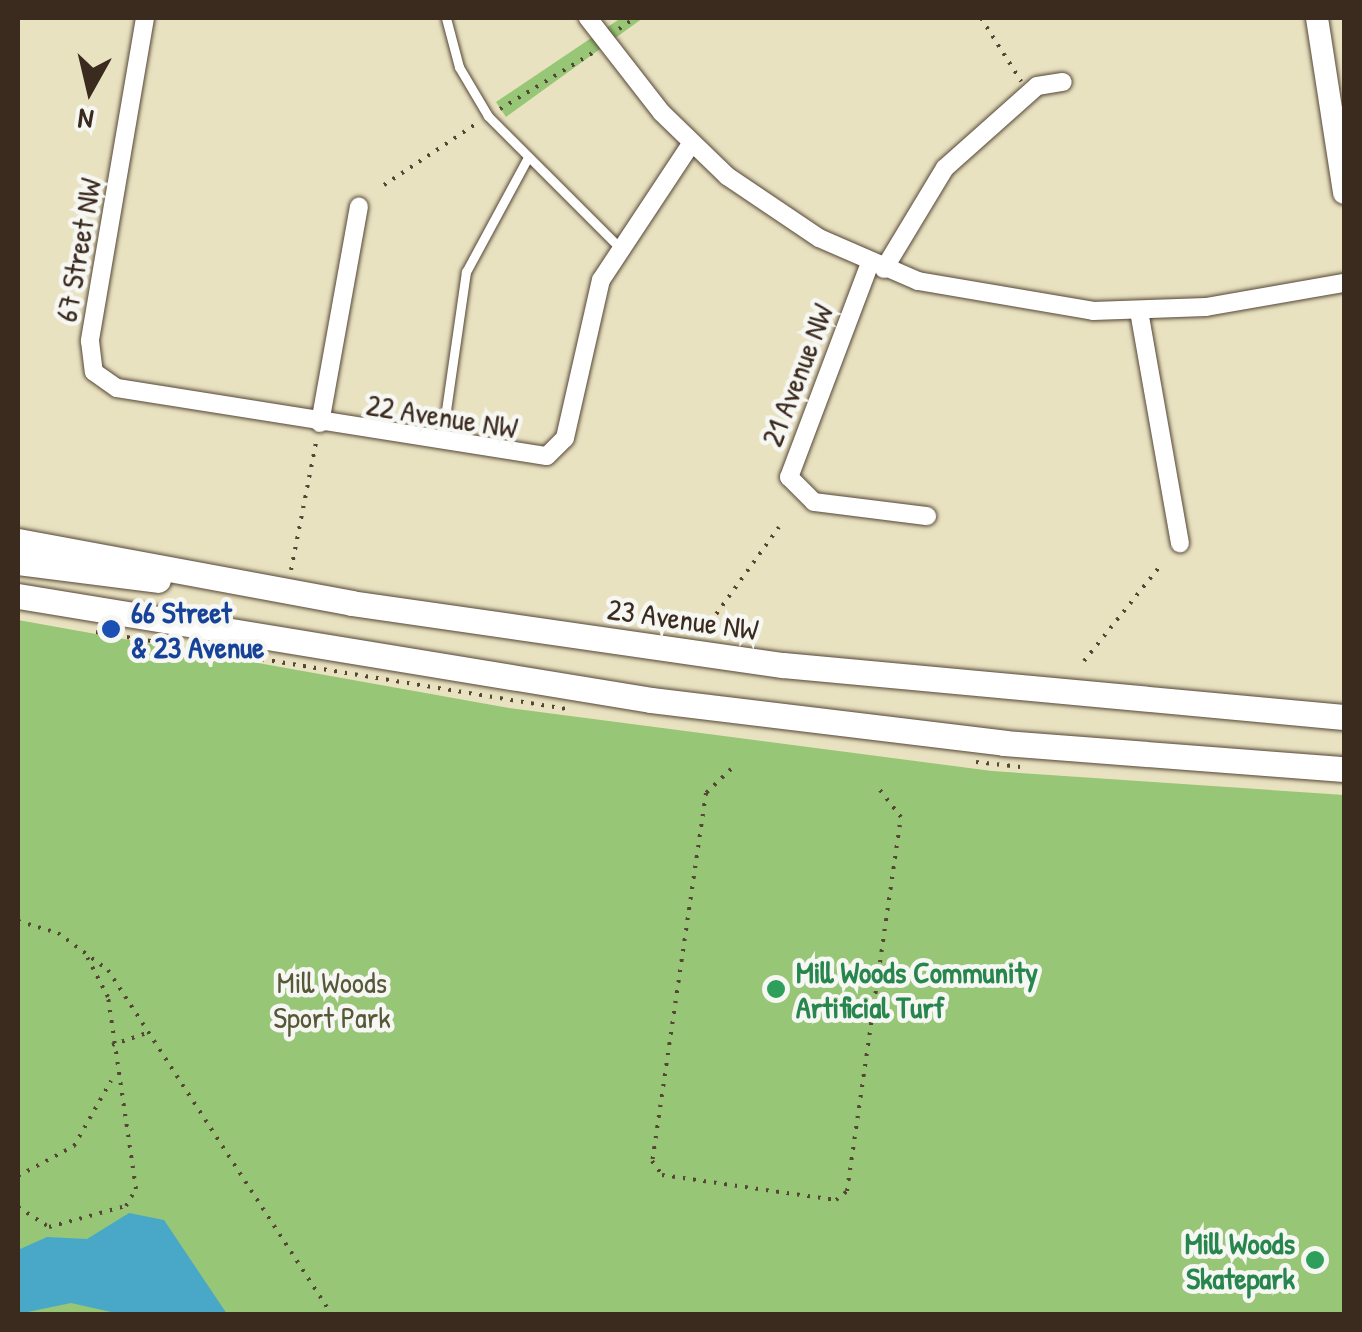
<!DOCTYPE html>
<style>
body{margin:0}
#map{position:relative;width:1362px;height:1332px;overflow:hidden;background:#e9e2c1;font-family:"Patrick Hand",sans-serif}
div>[style]{position:absolute}
.green>*{inset:0;background:#96c676}
.water>*{inset:0;background:#49a8c8}
.path>*{height:4px;margin-top:-2px;transform-origin:0;background:repeating-linear-gradient(90deg,#554636 0 2.5px,transparent 0 10.5px)}
.roads{filter:drop-shadow(0 0 2px #554636) drop-shadow(0 0 2px #554636)}
.service>*{height:9px;margin:-4.5px;padding:0 4.5px;transform-origin:4.5px;border-radius:4.5px;background:#fff}
.minor>*{height:18px;margin:-9px;padding:0 9px;transform-origin:9px;border-radius:9px;background:#fff}
.tertiary>*{height:22px;margin:-11px;padding:0 11px;transform-origin:11px;border-radius:11px;background:#fff}
.secondary>*{height:25px;margin:-12.5px;padding:0 12.5px;transform-origin:12.5px;border-radius:12.5px;background:#fff}
.dots>*{width:28px;height:28px;translate:-50% -50%;box-sizing:border-box;border:5px solid #f6f6f2;border-radius:50%}
span{translate:-50% -50%;white-space:nowrap;text-align:center;line-height:1.15;-webkit-text-stroke:9px #f6f6f2;paint-order:stroke}
.street-label{font-size:30px;color:#3b2a1e}
.transit-label{font-size:30px;color:#164399;font-weight:700}
.left{translate:0 -50%;text-align:left}
.leisure-label{font-size:30px;color:#27864d;font-weight:700}
.right{translate:-100% -50%;text-align:right}
.park-label{font-size:30px;color:#565938}
.frame{position:absolute;inset:0;border:20px solid #3b2a1e;pointer-events:none}
.north{position:absolute;left:40px;top:40px;width:100px;height:100px;-webkit-text-stroke:8px #f6f6f2;paint-order:stroke;rotate:188deg;font-size:28px;font-weight:700;line-height:40px;text-align:center;color:#3b2a1e}
.north::after{content:'';display:block;margin:auto;width:35px;height:45px;background:#3b2a1e;clip-path:polygon(50% 0,100% 100%,50% 72%,0 100%)}
</style>
<div id="map">
<div class="green">
<i style="clip-path:polygon(621px 18px,643px 18px,506px 117px,496px 102px)"></i>
<i style="clip-path:polygon(18px 620px,509px 708px,992px 771px,1344px 795px,1344px 1314px,18px 1314px)"></i>
</div>
<div class="water">
<i style="clip-path:polygon(129px 1213px,164px 1220px,227px 1314px,120px 1314px,71px 1303px,18px 1314px,18px 1250px,47px 1237px,87px 1239px)"></i>
</div>
<div class="path">
<i style="left:981px;top:18px;width:75px;rotate:57.6deg"></i>
<i style="left:619px;top:29px;width:19px;rotate:-35deg"></i>
<i style="left:500px;top:109px;width:110px;rotate:-31.2deg"></i>
<i style="left:384px;top:185px;width:114px;rotate:-33.6deg"></i>
<i style="left:291px;top:570px;width:136px;rotate:-78.9deg"></i>
<i style="left:704px;top:631px;width:128px;rotate:-54.2deg"></i>
<i style="left:96px;top:632px;width:480px;rotate:9.3deg"></i>
<i style="left:1084px;top:661px;width:123px;rotate:-51.3deg"></i>
<i style="left:976px;top:762px;width:45px;rotate:6.3deg"></i>
<i style="left:731px;top:769px;width:35px;rotate:136deg"></i>
<i style="left:706px;top:793px;width:372px;rotate:98.3deg"></i>
<i style="left:652px;top:1161px;width:17px;rotate:54deg"></i>
<i style="left:662px;top:1175px;width:176px;rotate:8.2deg"></i>
<i style="left:836px;top:1200px;width:14px;rotate:-39deg"></i>
<i style="left:847px;top:1191px;width:378px;rotate:-81.8deg"></i>
<i style="left:901px;top:817px;width:37px;rotate:-128deg"></i>
<i style="left:18px;top:921px;width:42px;rotate:16.7deg"></i>
<i style="left:58px;top:933px;width:62px;rotate:36.5deg"></i>
<i style="left:108px;top:970px;width:410px;rotate:57deg"></i>
<i style="left:112px;top:1045px;width:37px;rotate:-19deg"></i>
<i style="left:18px;top:1176px;width:64px;rotate:-28.2deg"></i>
<i style="left:74px;top:1146px;width:75px;rotate:-60.4deg"></i>
<i style="left:18px;top:1207px;width:37px;rotate:33deg"></i>
<i style="left:49px;top:1227px;width:80px;rotate:-15.3deg"></i>
<i style="left:126px;top:1206px;width:20px;rotate:-60deg"></i>
<i style="left:136px;top:1189px;width:194px;rotate:-98.3deg"></i>
<i style="left:108px;top:997px;width:47px;rotate:-117.6deg"></i>
</div>
<div class="roads">
<div class="service">
<i style="left:446px;top:18px;width:51px;rotate:75.1deg"></i>
<i style="left:459px;top:67px;width:57px;rotate:59.4deg"></i>
<i style="left:488px;top:116px;width:187px;rotate:45deg"></i>
<i style="left:442px;top:438px;width:168px;rotate:-81.8deg"></i>
<i style="left:466px;top:272px;width:128px;rotate:-61.6deg"></i>
</div>
<div class="minor">
<i style="left:145px;top:18px;width:328px;rotate:99.7deg"></i>
<i style="left:90px;top:341px;width:31px;rotate:83deg"></i>
<i style="left:94px;top:372px;width:28px;rotate:35deg"></i>
<i style="left:117px;top:388px;width:435px;rotate:9deg"></i>
<i style="left:547px;top:456px;width:25px;rotate:-45deg"></i>
<i style="left:565px;top:438px;width:162px;rotate:-77.2deg"></i>
<i style="left:601px;top:280px;width:163px;rotate:-56.5deg"></i>
<i style="left:588px;top:18px;width:120px;rotate:52.1deg"></i>
<i style="left:662px;top:113px;width:91px;rotate:44.1deg"></i>
<i style="left:727px;top:176px;width:111px;rotate:34deg"></i>
<i style="left:819px;top:238px;width:108px;rotate:23.5deg"></i>
<i style="left:918px;top:281px;width:178px;rotate:9.7deg"></i>
<i style="left:1093px;top:311px;width:113px;rotate:-2deg"></i>
<i style="left:1206px;top:307px;width:140px;rotate:-9.9deg"></i>
<i style="left:870px;top:263px;width:229px;rotate:110.7deg"></i>
<i style="left:789px;top:477px;width:35px;rotate:45deg"></i>
<i style="left:814px;top:502px;width:114px;rotate:7.1deg"></i>
<i style="left:884px;top:269px;width:118px;rotate:-58.9deg"></i>
<i style="left:945px;top:168px;width:123px;rotate:-41.7deg"></i>
<i style="left:1037px;top:86px;width:26px;rotate:-9deg"></i>
<i style="left:1139px;top:311px;width:236px;rotate:80deg"></i>
<i style="left:320px;top:423px;width:220px;rotate:-79.8deg"></i>
</div>
<div class="tertiary">
<i style="left:1317px;top:18px;width:177px;rotate:81.2deg"></i>
</div>
<div class="secondary">
<i style="left:18px;top:541px;width:339px;rotate:10.5deg"></i>
<i style="left:351px;top:603px;width:436px;rotate:8.2deg"></i>
<i style="left:783px;top:665px;width:563px;rotate:5.3deg"></i>
<i style="left:18px;top:562px;width:141px;rotate:7.3deg"></i>
<i style="left:18px;top:596px;width:641px;rotate:9.33deg"></i>
<i style="left:651px;top:700px;width:356px;rotate:6.9deg"></i>
<i style="left:1004px;top:743px;width:341px;rotate:4.4deg"></i>
</div>
</div>
<div class="dots">
<i style="left:111px;top:629px;background:#1a4fb4"></i>
<i style="left:776px;top:989px;background:#2e9e5b"></i>
<i style="left:1315px;top:1260px;background:#2e9e5b"></i>
</div>
<div class="street-label">
<span style="left:78px;top:250px;rotate:-80deg">67 Street NW</span>
<span style="left:797px;top:375px;rotate:-69deg">21 Avenue NW</span>
<span style="left:442px;top:416px;rotate:9deg">22 Avenue NW</span>
<span style="left:683px;top:619px;rotate:8deg">23 Avenue NW</span>
</div>
<div class="transit-label">
<span class="left" style="left:131px;top:629px">66 Street<br>&amp; 23 Avenue</span>
</div>
<div class="leisure-label">
<span class="left" style="left:796px;top:989px">Mill Woods Community<br>Artificial Turf</span>
<span class="right" style="left:1295px;top:1260px">Mill Woods<br>Skatepark</span>
</div>
<div class="park-label">
<span style="left:332px;top:999px">Mill Woods<br>Sport Park</span>
</div>
<div class="frame"></div>
<div class="north">N</div>
</div>
